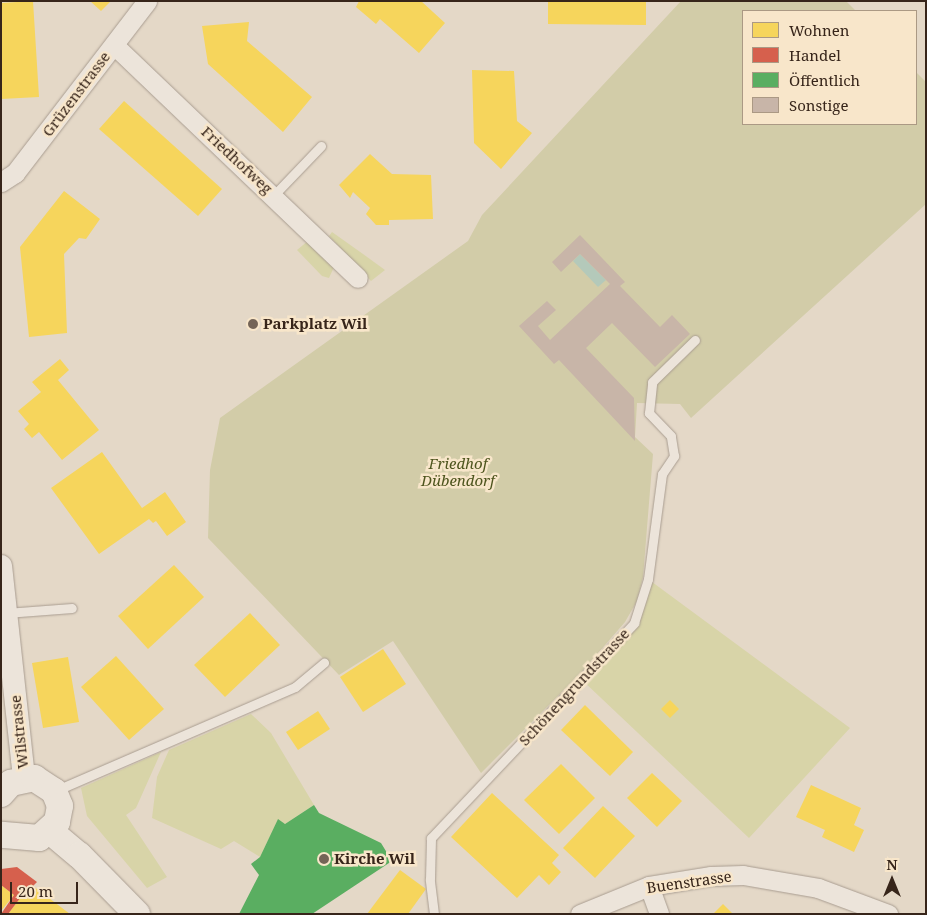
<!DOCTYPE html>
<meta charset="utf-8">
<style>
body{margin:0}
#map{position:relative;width:927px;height:915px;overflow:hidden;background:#e4d8c7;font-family:"Noto Serif",serif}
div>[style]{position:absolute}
.green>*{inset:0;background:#d8d4a8}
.cemetery>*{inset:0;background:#d2cca8}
.water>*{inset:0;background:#b4c9ba}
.homes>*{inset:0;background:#f6d55c}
.shops>*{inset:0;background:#d6604d}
.public>*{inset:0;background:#5aae61}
.building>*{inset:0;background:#c8b5a8}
.roads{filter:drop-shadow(0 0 1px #a99d91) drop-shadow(0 0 1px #a99d91)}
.service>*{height:9px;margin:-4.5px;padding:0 4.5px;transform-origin:4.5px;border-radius:4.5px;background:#ece4da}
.minor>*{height:19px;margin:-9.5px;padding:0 9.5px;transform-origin:9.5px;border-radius:9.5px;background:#ece4da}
.tertiary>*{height:22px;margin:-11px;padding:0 11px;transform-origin:11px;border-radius:11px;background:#ece4da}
.secondary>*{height:26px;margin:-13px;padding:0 13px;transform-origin:13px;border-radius:13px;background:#ece4da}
.dots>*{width:14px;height:14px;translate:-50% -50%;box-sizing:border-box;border:2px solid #f8e6ca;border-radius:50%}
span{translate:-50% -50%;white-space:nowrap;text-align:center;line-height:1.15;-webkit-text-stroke:5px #f8e6ca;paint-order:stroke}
.street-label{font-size:15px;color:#37251a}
.poi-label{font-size:15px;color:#37251a;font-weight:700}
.left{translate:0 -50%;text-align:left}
.park-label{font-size:15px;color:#4e551e;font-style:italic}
.frame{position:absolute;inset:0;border:2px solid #37251a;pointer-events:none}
.legend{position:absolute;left:742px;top:10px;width:175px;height:115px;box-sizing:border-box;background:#f8e6ca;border:1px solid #ab9984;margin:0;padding:6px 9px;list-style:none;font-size:15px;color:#37251a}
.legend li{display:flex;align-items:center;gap:10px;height:25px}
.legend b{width:25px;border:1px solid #ab9984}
.north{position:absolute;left:867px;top:855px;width:50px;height:50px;-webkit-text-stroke:4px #f8e6ca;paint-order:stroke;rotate:0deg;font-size:14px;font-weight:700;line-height:20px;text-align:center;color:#37251a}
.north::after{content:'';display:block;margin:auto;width:18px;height:22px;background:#37251a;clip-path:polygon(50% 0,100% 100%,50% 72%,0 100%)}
.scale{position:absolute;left:10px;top:882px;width:68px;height:22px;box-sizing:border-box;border:2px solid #37251a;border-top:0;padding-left:6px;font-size:15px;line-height:18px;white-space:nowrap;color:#37251a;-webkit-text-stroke:4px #f8e6ca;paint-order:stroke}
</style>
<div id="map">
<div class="green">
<i style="clip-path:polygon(332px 232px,363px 254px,385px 270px,371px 281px,329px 236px)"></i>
<i style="clip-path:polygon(314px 236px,334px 267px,329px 278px,322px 276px,297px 250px)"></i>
<i style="clip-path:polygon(648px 579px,850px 728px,749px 838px,582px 680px,634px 623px)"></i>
<i style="clip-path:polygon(251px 714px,271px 733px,314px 805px,285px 824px,278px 820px,260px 857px,234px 841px,221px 849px,152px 818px,157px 777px,169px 750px)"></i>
<i style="clip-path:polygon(161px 752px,136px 808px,126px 815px,167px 877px,147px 888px,87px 816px,81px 788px)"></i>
</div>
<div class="cemetery">
<i style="clip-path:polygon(681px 1px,846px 1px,856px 11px,743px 11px,743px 124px,916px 124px,916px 72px,926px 82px,926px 204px,691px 418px,680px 404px,637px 403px,635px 437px,653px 454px,643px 577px,637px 601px,625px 622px,579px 675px,481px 773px,393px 641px,339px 675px,208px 538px,210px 470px,220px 418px,468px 241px,482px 215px)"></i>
</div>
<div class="water">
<i style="clip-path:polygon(580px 254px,606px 280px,598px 287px,573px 261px)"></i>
</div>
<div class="homes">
<i style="clip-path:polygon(33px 1px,39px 97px,1px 99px,1px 3px)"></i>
<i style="clip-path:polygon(90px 1px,111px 1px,101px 11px)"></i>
<i style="clip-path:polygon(359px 1px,421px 1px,445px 23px,419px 53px,380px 19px,376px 24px,356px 7px)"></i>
<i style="clip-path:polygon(548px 1px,646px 1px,646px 25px,548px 24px)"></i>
<i style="clip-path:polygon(249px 22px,247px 41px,312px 97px,283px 132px,208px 64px,202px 26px)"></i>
<i style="clip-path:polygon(472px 70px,514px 71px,517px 121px,532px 133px,501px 169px,474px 143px)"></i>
<i style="clip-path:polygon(124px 101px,222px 189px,198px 216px,99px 129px)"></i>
<i style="clip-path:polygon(370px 154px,392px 174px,431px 175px,433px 219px,389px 220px,389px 225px,376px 225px,366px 214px,370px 208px,353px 192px,350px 198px,339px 185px)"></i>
<i style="clip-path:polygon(64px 191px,100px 219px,86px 239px,79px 238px,64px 254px,67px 333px,29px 337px,20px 247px)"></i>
<i style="clip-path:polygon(60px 359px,69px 370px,58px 380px,99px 430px,62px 460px,39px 432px,32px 438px,24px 429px,29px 424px,18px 411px,41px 392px,32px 382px)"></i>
<i style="clip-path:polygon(102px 452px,142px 508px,165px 492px,186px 522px,167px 536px,156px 521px,153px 523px,149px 519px,99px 554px,51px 488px)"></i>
<i style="clip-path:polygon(174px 565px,204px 597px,148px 649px,118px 616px)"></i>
<i style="clip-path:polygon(250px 613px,280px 645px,225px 697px,194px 665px)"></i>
<i style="clip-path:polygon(383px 649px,406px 684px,363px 712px,340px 677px)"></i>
<i style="clip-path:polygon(116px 656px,164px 709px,129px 740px,81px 687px)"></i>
<i style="clip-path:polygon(68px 657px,79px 722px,43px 728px,32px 663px)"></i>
<i style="clip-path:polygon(670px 700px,679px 709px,670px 718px,661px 709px)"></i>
<i style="clip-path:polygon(585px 705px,633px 752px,610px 776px,561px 730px)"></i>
<i style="clip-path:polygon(318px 711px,330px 729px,298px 750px,286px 732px)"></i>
<i style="clip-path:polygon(561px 764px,595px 798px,559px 834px,524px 800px)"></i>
<i style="clip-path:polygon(652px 773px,682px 801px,657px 827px,627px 798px)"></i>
<i style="clip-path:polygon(811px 785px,861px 808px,854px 825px,864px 830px,854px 852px,822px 837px,825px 830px,796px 817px)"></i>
<i style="clip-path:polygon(492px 793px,559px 855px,552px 863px,561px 872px,549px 885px,539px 875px,517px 898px,451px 837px)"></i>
<i style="clip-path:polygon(603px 806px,635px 836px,595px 878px,563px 848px)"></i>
<i style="clip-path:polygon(400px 870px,426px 889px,408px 914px,367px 914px)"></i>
<i style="clip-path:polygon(31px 884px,33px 886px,70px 914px,8px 914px)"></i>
<i style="clip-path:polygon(1px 885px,14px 895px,1px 911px)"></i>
<i style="clip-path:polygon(723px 904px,733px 914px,713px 914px)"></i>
</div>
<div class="shops">
<i style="clip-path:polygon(17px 867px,37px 882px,33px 886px,31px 884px,8px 914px,1px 914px,14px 895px,1px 885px,1px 869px)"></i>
</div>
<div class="public">
<i style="clip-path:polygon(314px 805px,319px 813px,381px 843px,392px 861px,312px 914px,239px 914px,259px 875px,251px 864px,260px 857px,278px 819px,285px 824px)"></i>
</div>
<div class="building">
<i style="clip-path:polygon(580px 235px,625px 282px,620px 286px,660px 327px,672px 315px,690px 334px,655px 367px,612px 323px,586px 348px,634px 398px,635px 441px,559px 360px,554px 364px,519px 326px,547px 301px,556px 310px,538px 326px,550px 340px,610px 284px,580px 254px,561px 272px,552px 262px)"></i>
</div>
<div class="roads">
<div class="service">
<i style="left:274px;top:195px;width:68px;rotate:-46.2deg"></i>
<i style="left:6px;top:613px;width:66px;rotate:-4.3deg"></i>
<i style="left:57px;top:790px;width:259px;rotate:-23.4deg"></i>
<i style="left:295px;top:687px;width:38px;rotate:-40deg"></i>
<i style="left:434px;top:914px;width:35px;rotate:-97deg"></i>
<i style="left:430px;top:879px;width:41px;rotate:-88.6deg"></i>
<i style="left:431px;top:838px;width:296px;rotate:-46.6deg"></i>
<i style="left:634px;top:623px;width:46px;rotate:-72.3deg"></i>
<i style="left:648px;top:579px;width:106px;rotate:-82.4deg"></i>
<i style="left:662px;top:474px;width:22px;rotate:-56deg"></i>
<i style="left:674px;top:456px;width:20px;rotate:-99deg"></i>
<i style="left:671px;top:436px;width:32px;rotate:-134deg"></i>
<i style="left:649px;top:413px;width:31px;rotate:-84deg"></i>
<i style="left:652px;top:382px;width:60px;rotate:-44.3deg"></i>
</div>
<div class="minor">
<i style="left:114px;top:45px;width:337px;rotate:43.7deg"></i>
<i style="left:1px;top:182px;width:17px;rotate:-33deg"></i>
<i style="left:15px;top:173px;width:217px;rotate:-52.5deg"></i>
<i style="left:649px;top:886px;width:30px;rotate:70deg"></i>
<i style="left:580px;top:914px;width:74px;rotate:-22.1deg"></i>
<i style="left:649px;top:886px;width:63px;rotate:-9.2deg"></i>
<i style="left:711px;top:876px;width:32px;rotate:-2deg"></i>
<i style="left:743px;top:875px;width:76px;rotate:9.8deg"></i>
<i style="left:818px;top:888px;width:75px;rotate:20.4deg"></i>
</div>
<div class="tertiary">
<i style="left:1px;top:566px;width:213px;rotate:83.8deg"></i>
</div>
<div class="secondary">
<i style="left:1px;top:794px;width:15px;rotate:-48deg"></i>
<i style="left:11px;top:783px;width:24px;rotate:-12deg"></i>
<i style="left:34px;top:778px;width:24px;rotate:33deg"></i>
<i style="left:54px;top:791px;width:16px;rotate:68deg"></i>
<i style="left:60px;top:806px;width:16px;rotate:101deg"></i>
<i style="left:57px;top:822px;width:24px;rotate:138deg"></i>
<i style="left:39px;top:838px;width:38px;rotate:-175deg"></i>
<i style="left:50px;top:831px;width:38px;rotate:40deg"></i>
<i style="left:79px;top:855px;width:83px;rotate:45.5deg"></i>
</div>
</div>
<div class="dots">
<i style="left:253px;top:324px;background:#746457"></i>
<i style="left:324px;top:859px;background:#746457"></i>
</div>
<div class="street-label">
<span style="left:76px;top:94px;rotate:-53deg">Grüzenstrasse</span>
<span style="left:237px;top:160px;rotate:43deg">Friedhofweg</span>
<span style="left:574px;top:687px;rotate:-47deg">Schönengrundstrasse</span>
<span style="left:19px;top:732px;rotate:-96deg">Wilstrasse</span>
<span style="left:689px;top:882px;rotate:-8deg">Buenstrasse</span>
</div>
<div class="poi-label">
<span class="left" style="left:263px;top:324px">Parkplatz Wil</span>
<span class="left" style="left:334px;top:859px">Kirche Wil</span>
</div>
<div class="park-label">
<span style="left:458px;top:472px">Friedhof<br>Dübendorf</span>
</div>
<div class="frame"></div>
<ul class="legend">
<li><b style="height:14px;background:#f6d55c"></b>Wohnen</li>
<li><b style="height:14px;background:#d6604d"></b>Handel</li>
<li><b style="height:14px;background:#5aae61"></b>Öffentlich</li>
<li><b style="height:14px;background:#c8b5a8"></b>Sonstige</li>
</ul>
<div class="north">N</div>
<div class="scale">20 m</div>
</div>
